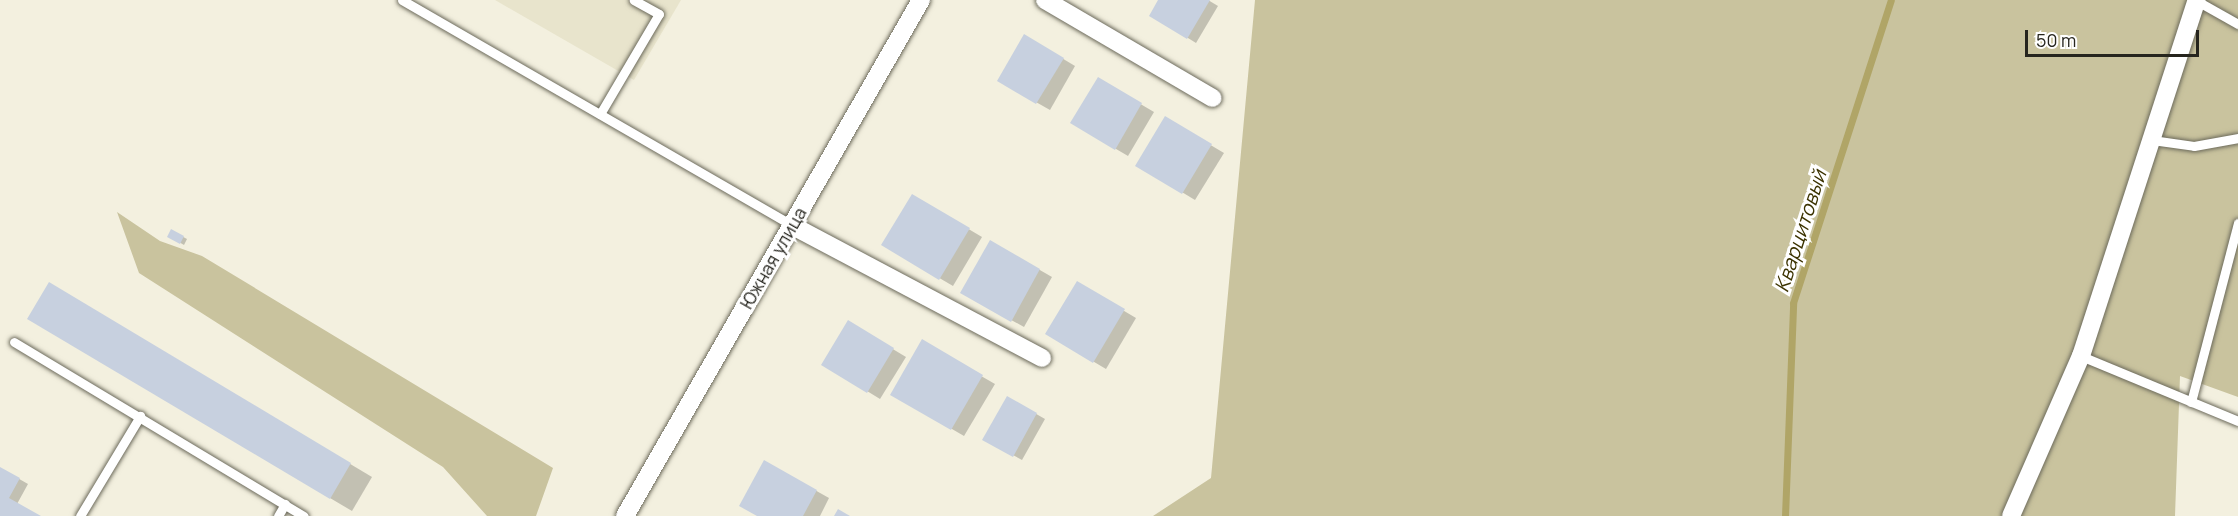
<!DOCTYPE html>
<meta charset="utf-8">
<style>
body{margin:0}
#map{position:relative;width:2238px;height:516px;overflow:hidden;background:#f3f0df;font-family:Manrope,sans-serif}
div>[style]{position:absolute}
.built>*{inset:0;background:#e8e4cc}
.green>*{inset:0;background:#c9c39e}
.shadow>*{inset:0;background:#0003}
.stream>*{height:7px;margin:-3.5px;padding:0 3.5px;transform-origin:3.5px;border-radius:3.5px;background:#b0a567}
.building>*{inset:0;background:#c7d0df}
.roads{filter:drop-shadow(0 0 2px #6c6a5b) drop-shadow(0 0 2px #6c6a5b)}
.lane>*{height:9px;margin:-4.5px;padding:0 4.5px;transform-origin:4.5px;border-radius:4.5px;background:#fff}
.street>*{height:18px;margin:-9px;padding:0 9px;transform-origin:9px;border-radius:9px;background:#fff}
span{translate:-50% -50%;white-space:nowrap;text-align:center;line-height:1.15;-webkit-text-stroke:6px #fff;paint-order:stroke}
.street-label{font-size:18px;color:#26251e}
.water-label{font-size:20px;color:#3c3300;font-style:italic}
.scale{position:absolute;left:2025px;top:30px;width:174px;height:27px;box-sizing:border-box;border:3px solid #26251e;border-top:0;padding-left:8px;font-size:18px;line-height:21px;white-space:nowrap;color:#26251e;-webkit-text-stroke:4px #fff;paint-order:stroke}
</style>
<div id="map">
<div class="built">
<i style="clip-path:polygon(495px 0,681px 0,634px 80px)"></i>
</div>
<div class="green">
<i style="clip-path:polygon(1255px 0,2238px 0,2238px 397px,2180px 376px,2175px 516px,1153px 516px,1211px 478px)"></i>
<i style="clip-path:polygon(117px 212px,160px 241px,202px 256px,553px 468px,536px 516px,487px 516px,443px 467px,139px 273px)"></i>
</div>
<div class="shadow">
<i style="clip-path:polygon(1160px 0,1208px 0,1218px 6px,1196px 43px,1151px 15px)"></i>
<i style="clip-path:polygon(1025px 36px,1075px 66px,1050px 110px,999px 81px)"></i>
<i style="clip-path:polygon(1098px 79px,1154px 112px,1128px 156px,1072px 123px)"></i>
<i style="clip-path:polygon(1165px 118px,1224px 153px,1195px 200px,1137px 165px)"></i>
<i style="clip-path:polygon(913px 196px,982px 237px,953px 286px,883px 245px)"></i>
<i style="clip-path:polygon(172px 231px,187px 239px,184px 245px,169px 236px)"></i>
<i style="clip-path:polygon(991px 242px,1052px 277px,1024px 327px,962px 293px)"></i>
<i style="clip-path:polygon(1077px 283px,1136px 318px,1106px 369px,1047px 334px)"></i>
<i style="clip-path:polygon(71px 297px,372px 477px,352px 511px,330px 498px)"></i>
<i style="clip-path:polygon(848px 322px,906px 357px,880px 399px,823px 364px)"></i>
<i style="clip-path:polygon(922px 342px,995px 384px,964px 436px,892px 394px)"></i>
<i style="clip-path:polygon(1008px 398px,1045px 419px,1022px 460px,985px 440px)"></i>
<i style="clip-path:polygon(765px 462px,829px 498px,820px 516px,759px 516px)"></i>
<i style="clip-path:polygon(0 468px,28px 484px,17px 504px,38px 516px,0 516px)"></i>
</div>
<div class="stream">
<i style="left:1785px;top:516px;width:213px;rotate:-87.8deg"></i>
<i style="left:1793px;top:303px;width:318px;rotate:-72.1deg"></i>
</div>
<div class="building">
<i style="clip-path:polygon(1158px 0,1210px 0,1187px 39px,1149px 16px)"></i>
<i style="clip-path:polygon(1024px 34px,1064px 58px,1036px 104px,997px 81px)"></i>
<i style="clip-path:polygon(1098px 77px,1142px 103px,1115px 150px,1070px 123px)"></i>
<i style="clip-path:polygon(1165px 116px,1212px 144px,1182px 194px,1135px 166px)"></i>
<i style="clip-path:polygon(912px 194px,970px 228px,939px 280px,881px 245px)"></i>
<i style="clip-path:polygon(171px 229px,184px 236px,180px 244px,167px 237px)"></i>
<i style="clip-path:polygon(990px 240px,1040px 269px,1011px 322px,960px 293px)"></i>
<i style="clip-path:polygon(1077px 281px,1125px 309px,1093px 363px,1045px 334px)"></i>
<i style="clip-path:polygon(49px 282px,351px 463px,330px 499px,27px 319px)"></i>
<i style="clip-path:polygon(848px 320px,894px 348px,867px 393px,821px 365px)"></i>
<i style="clip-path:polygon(922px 339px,983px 375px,951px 430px,890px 395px)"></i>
<i style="clip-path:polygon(1007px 396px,1037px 413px,1013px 457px,982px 440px)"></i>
<i style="clip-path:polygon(764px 460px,817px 490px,803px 516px,757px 516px,739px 506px)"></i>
<i style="clip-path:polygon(0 467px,20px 478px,9px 498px,41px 516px,0 516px)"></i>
<i style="clip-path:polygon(838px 509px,850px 516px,834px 516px)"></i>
</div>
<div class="roads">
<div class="lane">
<i style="left:402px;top:0;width:449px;rotate:30deg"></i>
<i style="left:2197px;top:1px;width:47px;rotate:29.3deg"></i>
<i style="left:600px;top:114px;width:116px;rotate:-59.5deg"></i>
<i style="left:659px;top:14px;width:29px;rotate:-151deg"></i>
<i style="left:2152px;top:140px;width:42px;rotate:8.1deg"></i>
<i style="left:2194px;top:146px;width:45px;rotate:-10.3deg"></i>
<i style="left:14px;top:342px;width:338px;rotate:31deg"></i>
<i style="left:2081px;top:356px;width:170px;rotate:22.5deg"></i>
<i style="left:2191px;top:402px;width:185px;rotate:-75.3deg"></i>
<i style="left:80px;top:516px;width:117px;rotate:-59deg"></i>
<i style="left:278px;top:516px;width:14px;rotate:-60deg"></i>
</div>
<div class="street">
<i style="left:1045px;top:0;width:194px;rotate:30.3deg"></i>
<i style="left:791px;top:225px;width:284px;rotate:27.9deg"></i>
<i style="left:625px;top:516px;width:595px;rotate:-60.16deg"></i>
<i style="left:2011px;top:516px;width:175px;rotate:-66.4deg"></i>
<i style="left:2081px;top:356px;width:374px;rotate:-72deg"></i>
</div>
</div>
<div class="street-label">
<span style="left:773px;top:258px;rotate:-60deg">Южная улица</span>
</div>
<div class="water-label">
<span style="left:1800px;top:231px;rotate:-72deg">Кварцитовый</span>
</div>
<div class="scale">50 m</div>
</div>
